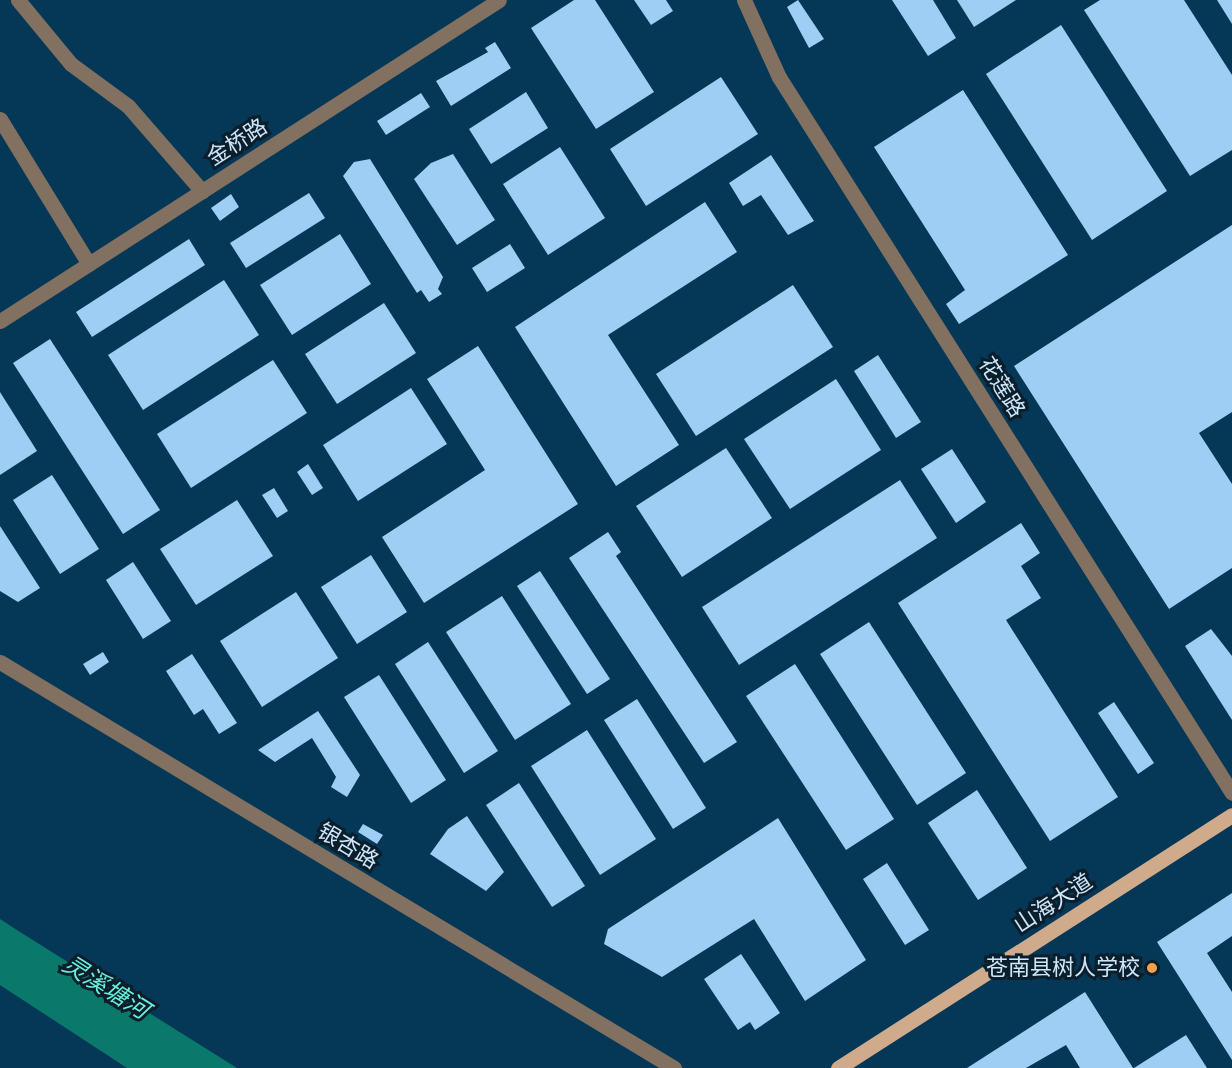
<!DOCTYPE html>
<meta charset="utf-8">
<style>
body{margin:0}
#map{position:relative;width:1232px;height:1068px;overflow:hidden;background:#053756;font-family:"Space Grotesk","Noto Sans SC",sans-serif}
div>[style]{position:absolute}
.water>*{inset:0;background:#0a786b}
.building>*{inset:0;background:#9ecef4}
.minor>*{height:15px;margin:-7.5px;padding:0 7.5px;transform-origin:7.5px;border-radius:7.5px;background:#827060}
.major>*{height:15px;margin:-7.5px;padding:0 7.5px;transform-origin:7.5px;border-radius:7.5px;background:#d0ab8b}
.dots>*{width:16px;height:16px;translate:-50% -50%;box-sizing:border-box;border:3px solid #0b1e2b;border-radius:50%}
span{translate:-50% -50%;white-space:nowrap;text-align:center;line-height:1.15;-webkit-text-stroke:6px #0b1e2b;paint-order:stroke}
.street-label{font-size:22px;color:#cee6fa}
.poi-label{font-size:22px;color:#cee6fa}
.right{translate:-100% -50%;text-align:right}
.water-label{font-size:24px;color:#6cefdc;font-style:italic}
</style>
<div id="map">
<div class="water">
<i style="clip-path:polygon(0 919px,20px 932px,237px 1068px,127px 1068px,0 985px)"></i>
</div>
<div class="building">
<i style="clip-path:polygon(574px 0,595px 0,654px 92px,596px 129px,531px 28px)"></i>
<i style="clip-path:polygon(634px 0,666px 0,673px 11px,651px 25px)"></i>
<i style="clip-path:polygon(798px 0,824px 39px,809px 48px,787px 7px)"></i>
<i style="clip-path:polygon(892px 0,933px 0,956px 38px,928px 56px)"></i>
<i style="clip-path:polygon(957px 0,1016px 0,974px 27px)"></i>
<i style="clip-path:polygon(1100px 0,1184px 0,1232px 75px,1232px 150px,1190px 176px,1084px 10px)"></i>
<i style="clip-path:polygon(1217px 0,1232px 0,1232px 24px)"></i>
<i style="clip-path:polygon(1061px 25px,1167px 191px,1092px 240px,986px 74px)"></i>
<i style="clip-path:polygon(495px 42px,511px 68px,451px 106px,436px 81px,488px 52px,485px 48px)"></i>
<i style="clip-path:polygon(721px 77px,758px 134px,646px 206px,610px 149px)"></i>
<i style="clip-path:polygon(963px 90px,1068px 255px,959px 324px,946px 304px,965px 290px,874px 147px)"></i>
<i style="clip-path:polygon(526px 92px,548px 128px,491px 164px,469px 129px)"></i>
<i style="clip-path:polygon(421px 93px,430px 107px,386px 135px,377px 121px)"></i>
<i style="clip-path:polygon(560px 147px,605px 218px,548px 255px,503px 184px)"></i>
<i style="clip-path:polygon(453px 154px,495px 220px,457px 245px,414px 179px,431px 163px)"></i>
<i style="clip-path:polygon(771px 155px,814px 221px,788px 235px,761px 195px,743px 206px,729px 183px)"></i>
<i style="clip-path:polygon(370px 159px,443px 277px,438px 289px,442px 294px,429px 302px,421px 290px,417px 293px,343px 176px,354px 162px)"></i>
<i style="clip-path:polygon(309px 193px,325px 218px,246px 268px,230px 243px)"></i>
<i style="clip-path:polygon(231px 194px,239px 207px,220px 221px,211px 208px)"></i>
<i style="clip-path:polygon(705px 202px,737px 252px,608px 335px,679px 445px,616px 486px,515px 327px)"></i>
<i style="clip-path:polygon(1232px 225px,1232px 412px,1199px 433px,1232px 484px,1232px 568px,1169px 609px,1014px 366px)"></i>
<i style="clip-path:polygon(340px 234px,371px 284px,292px 335px,260px 285px)"></i>
<i style="clip-path:polygon(189px 239px,205px 265px,92px 337px,76px 312px)"></i>
<i style="clip-path:polygon(510px 244px,525px 268px,487px 292px,472px 268px)"></i>
<i style="clip-path:polygon(224px 280px,259px 335px,143px 410px,108px 355px)"></i>
<i style="clip-path:polygon(793px 285px,833px 347px,696px 436px,656px 374px)"></i>
<i style="clip-path:polygon(384px 303px,416px 353px,337px 404px,305px 354px)"></i>
<i style="clip-path:polygon(50px 339px,160px 510px,123px 534px,13px 363px)"></i>
<i style="clip-path:polygon(478px 346px,578px 504px,424px 603px,382px 537px,485px 470px,427px 379px)"></i>
<i style="clip-path:polygon(878px 355px,921px 422px,896px 438px,854px 371px)"></i>
<i style="clip-path:polygon(273px 360px,307px 413px,191px 488px,157px 434px)"></i>
<i style="clip-path:polygon(836px 379px,881px 450px,790px 509px,744px 439px)"></i>
<i style="clip-path:polygon(411px 388px,447px 444px,358px 501px,323px 445px)"></i>
<i style="clip-path:polygon(0 392px,37px 451px,0 475px)"></i>
<i style="clip-path:polygon(726px 448px,772px 518px,682px 577px,636px 506px)"></i>
<i style="clip-path:polygon(952px 449px,986px 502px,956px 523px,921px 469px)"></i>
<i style="clip-path:polygon(308px 464px,323px 488px,312px 495px,297px 472px)"></i>
<i style="clip-path:polygon(52px 475px,99px 549px,60px 574px,13px 500px)"></i>
<i style="clip-path:polygon(900px 480px,937px 538px,739px 665px,702px 607px)"></i>
<i style="clip-path:polygon(274px 488px,288px 511px,277px 518px,262px 495px)"></i>
<i style="clip-path:polygon(237px 500px,273px 556px,196px 605px,160px 549px)"></i>
<i style="clip-path:polygon(1021px 523px,1040px 553px,1021px 566px,1041px 598px,1006px 620px,1118px 797px,1050px 841px,898px 603px)"></i>
<i style="clip-path:polygon(0 526px,40px 588px,18px 602px,0 591px)"></i>
<i style="clip-path:polygon(608px 532px,621px 552px,616px 556px,737px 742px,704px 763px,569px 558px)"></i>
<i style="clip-path:polygon(371px 555px,407px 612px,357px 644px,321px 587px)"></i>
<i style="clip-path:polygon(133px 562px,171px 621px,143px 639px,106px 580px)"></i>
<i style="clip-path:polygon(540px 571px,610px 679px,587px 694px,517px 586px)"></i>
<i style="clip-path:polygon(296px 592px,338px 658px,262px 707px,220px 641px)"></i>
<i style="clip-path:polygon(502px 596px,571px 704px,515px 740px,446px 632px)"></i>
<i style="clip-path:polygon(869px 622px,966px 773px,917px 805px,820px 654px)"></i>
<i style="clip-path:polygon(1211px 629px,1232px 656px,1232px 720px,1185px 646px)"></i>
<i style="clip-path:polygon(428px 642px,498px 751px,464px 773px,395px 664px)"></i>
<i style="clip-path:polygon(103px 652px,109px 662px,90px 675px,83px 664px)"></i>
<i style="clip-path:polygon(192px 654px,237px 723px,219px 734px,203px 709px,194px 715px,166px 671px)"></i>
<i style="clip-path:polygon(795px 664px,894px 819px,846px 850px,746px 696px)"></i>
<i style="clip-path:polygon(379px 675px,446px 780px,411px 803px,344px 697px)"></i>
<i style="clip-path:polygon(637px 699px,706px 808px,673px 829px,604px 720px)"></i>
<i style="clip-path:polygon(1114px 702px,1154px 763px,1138px 774px,1098px 713px)"></i>
<i style="clip-path:polygon(318px 711px,360px 775px,347px 797px,331px 787px,336px 777px,312px 738px,275px 762px,258px 750px)"></i>
<i style="clip-path:polygon(587px 730px,656px 839px,600px 875px,531px 766px)"></i>
<i style="clip-path:polygon(519px 783px,585px 886px,552px 907px,486px 805px)"></i>
<i style="clip-path:polygon(977px 790px,1027px 868px,978px 900px,928px 823px)"></i>
<i style="clip-path:polygon(467px 816px,504px 872px,486px 891px,430px 854px,448px 829px)"></i>
<i style="clip-path:polygon(778px 818px,866px 960px,805px 1001px,754px 919px,662px 977px,604px 944px,608px 929px)"></i>
<i style="clip-path:polygon(363px 824px,383px 835px,377px 844px,358px 832px)"></i>
<i style="clip-path:polygon(887px 863px,929px 930px,905px 945px,863px 879px)"></i>
<i style="clip-path:polygon(1232px 893px,1232px 936px,1207px 953px,1232px 992px,1232px 1060px,1157px 942px)"></i>
<i style="clip-path:polygon(741px 954px,780px 1013px,755px 1030px,750px 1022px,738px 1030px,704px 979px)"></i>
<i style="clip-path:polygon(1085px 992px,1133px 1068px,1080px 1068px,1066px 1045px,1026px 1068px,967px 1068px)"></i>
<i style="clip-path:polygon(1186px 1035px,1207px 1068px,1134px 1068px)"></i>
</div>
<div class="minor">
<i style="left:18px;top:0;width:83px;rotate:50.4deg"></i>
<i style="left:71px;top:64px;width:71px;rotate:36.4deg"></i>
<i style="left:128px;top:106px;width:113px;rotate:49deg"></i>
<i style="left:744px;top:0;width:85px;rotate:65.6deg"></i>
<i style="left:779px;top:77px;width:847px;rotate:57.68deg"></i>
<i style="left:0;top:119px;width:170px;rotate:58.5deg"></i>
<i style="left:0;top:321px;width:593px;rotate:-32.75deg"></i>
<i style="left:0;top:662px;width:787px;rotate:31.06deg"></i>
</div>
<div class="major">
<i style="left:838px;top:1068px;width:468px;rotate:-32.7deg"></i>
</div>
<div class="dots">
<i style="left:1152px;top:968px;background:#f8a04b"></i>
</div>
<div class="street-label">
<span style="left:237px;top:142px;rotate:-33deg">金桥路</span>
<span style="left:1002px;top:387px;rotate:58deg">花莲路</span>
<span style="left:348px;top:846px;rotate:31deg">银杏路</span>
<span style="left:1053px;top:903px;rotate:-33deg">山海大道</span>
</div>
<div class="poi-label">
<span class="right" style="left:1140px;top:968px">苍南县树人学校</span>
</div>
<div class="water-label">
<span style="left:106px;top:987px;rotate:32deg">灵溪塘河</span>
</div>
</div>
